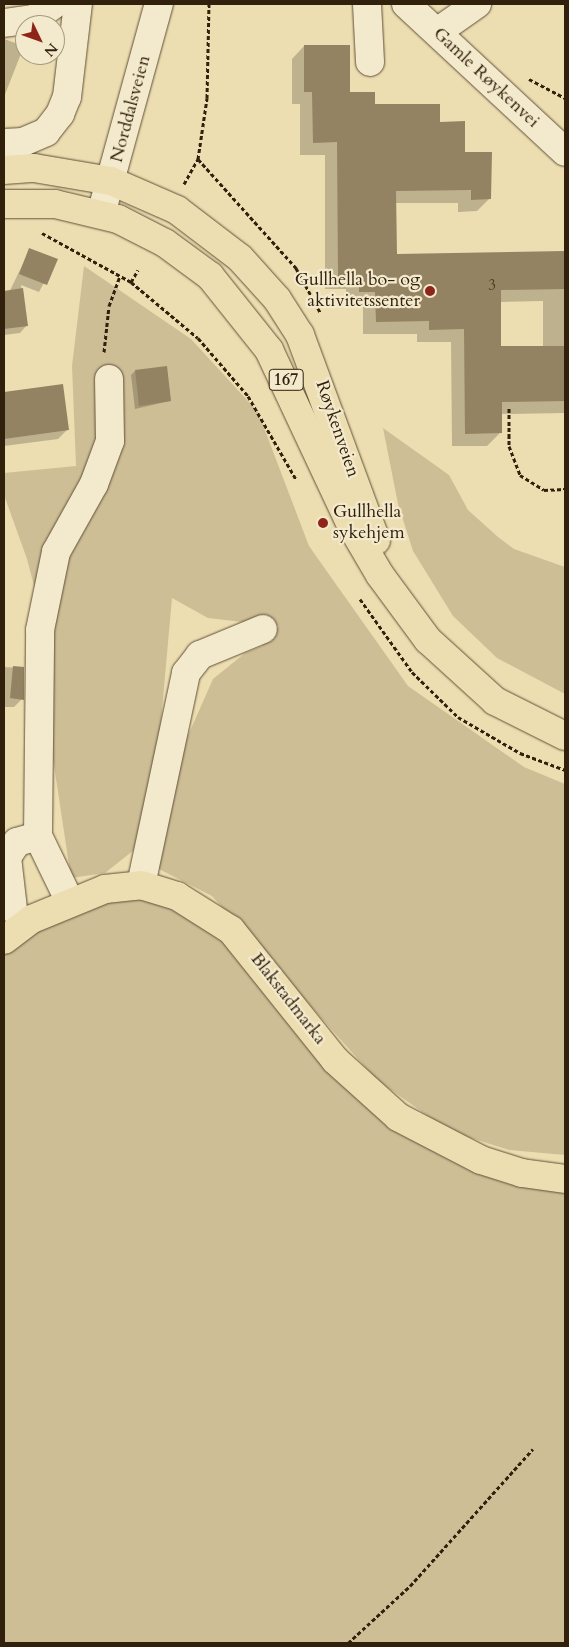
<!DOCTYPE html>
<meta charset="utf-8">
<style>
body{margin:0}
#map{position:relative;width:569px;height:1647px;overflow:hidden;background:#eddeb2;font-family:Cardo,serif}
div>[style]{position:absolute}
.green>*{inset:0;background:#cdbe96}
.shadow>*{inset:0;background:#0003}
.building>*{inset:0;background:#938362}
.path>*{height:3px;margin-top:-1.5px;transform-origin:0;background:repeating-linear-gradient(90deg,#31200c 0 4px,transparent 0 6.5px)}
.roads{filter:drop-shadow(0 0 1px #605036) drop-shadow(0 0 1px #605036)}
.minor>*{height:28px;margin:-14px;padding:0 14px;transform-origin:14px;border-radius:14px;background:#f3eacd}
.major>*{height:28px;margin:-14px;padding:0 14px;transform-origin:14px;border-radius:14px;background:#eddeb2}
.dots>*{width:14px;height:14px;translate:-50% -50%;box-sizing:border-box;border:2px solid #f3eacd;border-radius:50%}
span{translate:-50% -50%;white-space:nowrap;text-align:center;line-height:1.15;-webkit-text-stroke:4.5px #f3eacd;paint-order:stroke}
.number-label{font-size:15px;color:#4a3922}
.number-label span{-webkit-text-stroke-width:0}
.shield-label span{padding:1px 4px;background:#f3eacd;border:1px solid;border-radius:4px;-webkit-text-stroke-width:0}
.shield-label{font-size:16px;color:#31200c;font-weight:700}
.street-label{font-size:18px;color:#31200c}
.poi-label{font-size:18px;color:#31200c}
.right{translate:-100% -50%;text-align:right}
.left{translate:0 -50%;text-align:left}
.frame{position:absolute;inset:0;border:5px solid #31200c;pointer-events:none}
.north{position:absolute;left:15px;top:15px;width:50px;height:50px;box-sizing:border-box;background:#f3eacd;border:1px solid #a59980;border-radius:50%;rotate:132deg;font-size:14px;font-weight:700;line-height:20px;text-align:center;color:#31200c}
.north::after{content:'';display:block;margin:auto;width:18px;height:22px;background:#8f2418;clip-path:polygon(50% 0,100% 100%,50% 72%,0 100%)}
</style>
<div id="map">
<div class="green">
<i style="clip-path:polygon(84px 266px,191px 339px,258px 412px,309px 546px,408px 686px,524px 767px,565px 784px,565px 1155px,509px 1150px,449px 1131px,376px 1079px,212px 896px,151px 865px,186px 740px,213px 679px,245px 653px,262px 646px,279px 626px,208px 618px,172px 598px,158px 755px,134px 850px,105px 873px,71px 878px,48px 726px,51px 650px,27px 559px,4px 495px,4px 473px,76px 466px,72px 366px)"></i>
<i style="clip-path:polygon(383px 428px,449px 475px,468px 510px,498px 537px,514px 549px,565px 567px,565px 694px,497px 658px,453px 616px,413px 551px,398px 504px)"></i>
<i style="clip-path:polygon(126px 881px,208px 919px,435px 1144px,565px 1176px,565px 1643px,4px 1643px,4px 936px)"></i>
</div>
<div class="shadow">
<i style="clip-path:polygon(4px 39px,24px 46px,4px 97px)"></i>
<i style="clip-path:polygon(evenodd,304px 46px,349px 94px,374px 106px,439px 123px,464px 153px,490px 198px,477px 211px,458px 212px,458px 203px,395px 203px,395px 256px,565px 253px,565px 413px,500px 414px,500px 433px,487px 446px,452px 446px,451px 342px,417px 342px,417px 334px,363px 334px,363px 305px,346px 305px,346px 289px,325px 289px,325px 155px,300px 155px,300px 104px,292px 104px,292px 59px,304px 46px,543px 301px,543px 347px,500px 348px,500px 302px,543px 301px)"></i>
<i style="clip-path:polygon(30px 249px,56px 260px,39px 292px,21px 285px,27px 325px,20px 333px,4px 335px,4px 303px)"></i>
<i style="clip-path:polygon(135px 371px,170px 401px,135px 409px,131px 375px)"></i>
<i style="clip-path:polygon(62px 386px,67px 430px,58px 439px,4px 446px,4px 394px)"></i>
<i style="clip-path:polygon(4px 667px,23px 668px,22px 699px,14px 707px,4px 707px)"></i>
</div>
<div class="building">
<i style="clip-path:polygon(304px 45px,350px 45px,350px 92px,375px 92px,375px 104px,440px 104px,440px 122px,465px 121px,465px 152px,492px 152px,491px 199px,471px 200px,471px 190px,396px 191px,397px 254px,565px 251px,565px 289px,501px 290px,501px 346px,565px 346px,565px 401px,502px 402px,502px 433px,465px 434px,464px 329px,429px 330px,429px 321px,376px 322px,375px 292px,359px 292px,359px 276px,338px 277px,337px 142px,313px 143px,312px 92px,304px 92px)"></i>
<i style="clip-path:polygon(29px 248px,58px 259px,47px 285px,19px 274px)"></i>
<i style="clip-path:polygon(23px 288px,28px 326px,4px 329px,4px 291px)"></i>
<i style="clip-path:polygon(167px 366px,171px 401px,139px 406px,135px 370px)"></i>
<i style="clip-path:polygon(63px 384px,69px 430px,4px 439px,4px 392px)"></i>
<i style="clip-path:polygon(13px 666px,24px 667px,24px 700px,10px 698px)"></i>
</div>
<div class="path">
<i style="left:529px;top:79px;width:41px;rotate:27.8deg"></i>
<i style="left:198px;top:159px;width:147px;rotate:48deg"></i>
<i style="left:296px;top:268px;width:50px;rotate:61.4deg"></i>
<i style="left:184px;top:184px;width:29px;rotate:-61deg"></i>
<i style="left:198px;top:159px;width:62px;rotate:-81.6deg"></i>
<i style="left:207px;top:98px;width:94px;rotate:-88.8deg"></i>
<i style="left:42px;top:233px;width:102px;rotate:28.8deg"></i>
<i style="left:131px;top:282px;width:87px;rotate:39.9deg"></i>
<i style="left:198px;top:338px;width:77px;rotate:49.2deg"></i>
<i style="left:248px;top:396px;width:96px;rotate:60deg"></i>
<i style="left:131px;top:282px;width:14px;rotate:-60deg"></i>
<i style="left:104px;top:352px;width:46px;rotate:-83.8deg"></i>
<i style="left:109px;top:306px;width:32px;rotate:-70deg"></i>
<i style="left:509px;top:408px;width:38px;rotate:90deg"></i>
<i style="left:509px;top:446px;width:31px;rotate:69deg"></i>
<i style="left:520px;top:475px;width:28px;rotate:32deg"></i>
<i style="left:544px;top:490px;width:21px;rotate:-3deg"></i>
<i style="left:360px;top:599px;width:90px;rotate:54.5deg"></i>
<i style="left:412px;top:672px;width:64px;rotate:44.4deg"></i>
<i style="left:458px;top:717px;width:72px;rotate:30.1deg"></i>
<i style="left:520px;top:753px;width:48px;rotate:20.7deg"></i>
<i style="left:348px;top:1643px;width:84px;rotate:-42.6deg"></i>
<i style="left:410px;top:1586px;width:184px;rotate:-48.1deg"></i>
</div>
<div class="roads">
<div class="minor">
<i style="left:367px;top:4px;width:58px;rotate:87deg"></i>
<i style="left:406px;top:4px;width:217px;rotate:42.9deg"></i>
<i style="left:4px;top:23px;width:30px;rotate:-8deg"></i>
<i style="left:34px;top:19px;width:26px;rotate:-36deg"></i>
<i style="left:437px;top:32px;width:49px;rotate:-35deg"></i>
<i style="left:4px;top:143px;width:19px;rotate:-3deg"></i>
<i style="left:23px;top:142px;width:25px;rotate:-23deg"></i>
<i style="left:46px;top:132px;width:23px;rotate:-52deg"></i>
<i style="left:60px;top:114px;width:18px;rotate:-68deg"></i>
<i style="left:67px;top:97px;width:94px;rotate:-83.3deg"></i>
<i style="left:101px;top:214px;width:218px;rotate:-74.6deg"></i>
<i style="left:141px;top:885px;width:217px;rotate:-78deg"></i>
<i style="left:186px;top:673px;width:23px;rotate:-52deg"></i>
<i style="left:200px;top:655px;width:68px;rotate:-22.4deg"></i>
<i style="left:69px;top:900px;width:71px;rotate:-115.8deg"></i>
<i style="left:38px;top:836px;width:206px;rotate:-89.4deg"></i>
<i style="left:40px;top:630px;width:80px;rotate:-78.4deg"></i>
<i style="left:56px;top:552px;width:78px;rotate:-60.8deg"></i>
<i style="left:94px;top:484px;width:46px;rotate:-69.6deg"></i>
<i style="left:110px;top:441px;width:62px;rotate:-90.9deg"></i>
<i style="left:13px;top:909px;width:52px;rotate:-96.6deg"></i>
<i style="left:7px;top:857px;width:18px;rotate:-56deg"></i>
<i style="left:17px;top:842px;width:22px;rotate:-16deg"></i>
</div>
<div class="major">
<i style="left:4px;top:170px;width:30px;rotate:-4deg"></i>
<i style="left:34px;top:168px;width:78px;rotate:9.6deg"></i>
<i style="left:111px;top:181px;width:72px;rotate:23.7deg"></i>
<i style="left:177px;top:210px;width:79px;rotate:37.3deg"></i>
<i style="left:240px;top:258px;width:55px;rotate:47.9deg"></i>
<i style="left:277px;top:299px;width:43px;rotate:57.4deg"></i>
<i style="left:300px;top:335px;width:219px;rotate:69.7deg"></i>
<i style="left:4px;top:204px;width:51px"></i>
<i style="left:55px;top:204px;width:65px;rotate:13.4deg"></i>
<i style="left:118px;top:219px;width:53px;rotate:27.1deg"></i>
<i style="left:165px;top:243px;width:56px;rotate:36.3deg"></i>
<i style="left:210px;top:276px;width:95px;rotate:51.4deg"></i>
<i style="left:269px;top:350px;width:198px;rotate:64.9deg"></i>
<i style="left:353px;top:529px;width:53px;rotate:59.6deg"></i>
<i style="left:380px;top:575px;width:81px;rotate:53.6deg"></i>
<i style="left:428px;top:640px;width:91px;rotate:42.3deg"></i>
<i style="left:495px;top:701px;width:78px;rotate:26.6deg"></i>
<i style="left:4px;top:940px;width:35px;rotate:-37deg"></i>
<i style="left:32px;top:919px;width:79px;rotate:-22.3deg"></i>
<i style="left:105px;top:889px;width:36px;rotate:-6deg"></i>
<i style="left:141px;top:885px;width:38px;rotate:17deg"></i>
<i style="left:177px;top:896px;width:64px;rotate:32.2deg"></i>
<i style="left:231px;top:930px;width:166px;rotate:51.3deg"></i>
<i style="left:335px;top:1060px;width:85px;rotate:42.1deg"></i>
<i style="left:398px;top:1117px;width:93px;rotate:27.4deg"></i>
<i style="left:481px;top:1160px;width:43px;rotate:17.6deg"></i>
<i style="left:522px;top:1173px;width:43px;rotate:7.9deg"></i>
</div>
</div>
<div class="dots">
<i style="left:430px;top:291px;background:#8f2418"></i>
<i style="left:323px;top:523px;background:#8f2418"></i>
</div>
<div class="number-label">
<span style="left:492px;top:286px">3</span>
</div>
<div class="shield-label">
<span style="left:286px;top:380px">167</span>
</div>
<div class="street-label">
<span style="left:486px;top:78px;rotate:43deg">Gamle Røykenvei</span>
<span style="left:131px;top:109px;rotate:-75deg">Norddalsveien</span>
<span style="left:337px;top:429px;rotate:71deg">Røykenveien</span>
<span style="left:288px;top:999px;rotate:52deg">Blakstadmarka</span>
</div>
<div class="poi-label">
<span class="right" style="left:420px;top:291px">Gullhella bo- og<br>aktivitetssenter</span>
<span class="left" style="left:333px;top:523px">Gullhella<br>sykehjem</span>
</div>
<div class="frame"></div>
<div class="north">N</div>
</div>
